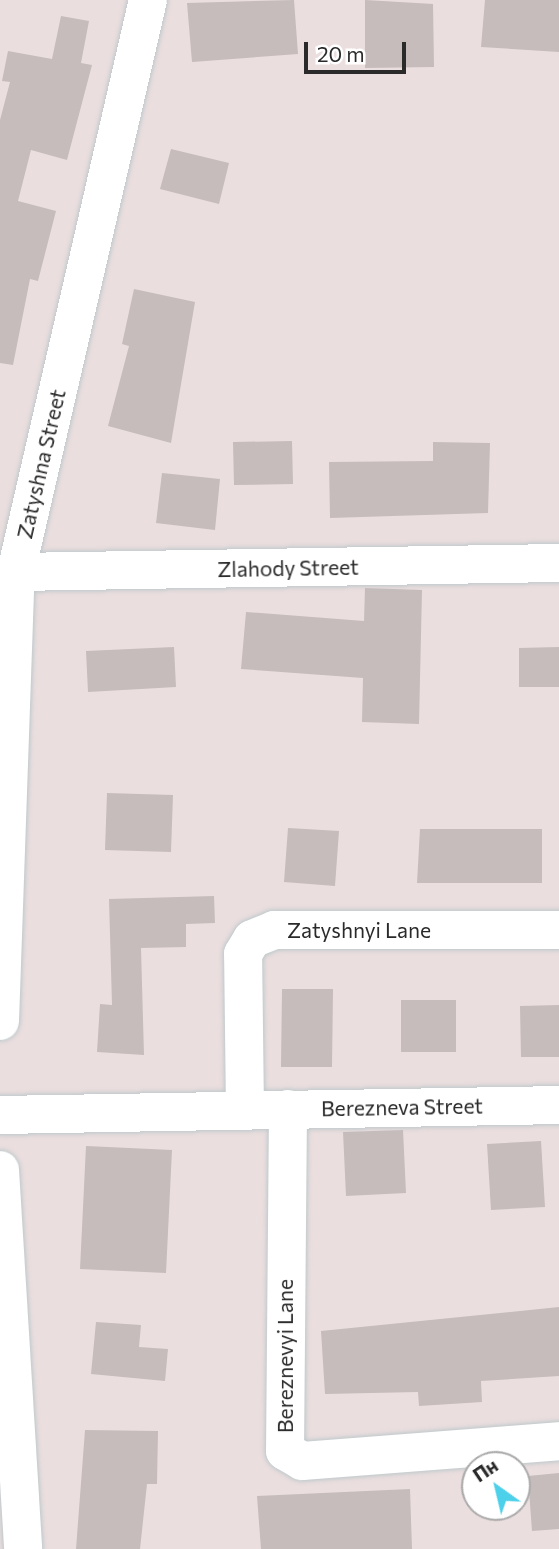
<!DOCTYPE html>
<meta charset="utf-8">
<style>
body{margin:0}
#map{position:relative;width:559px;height:1549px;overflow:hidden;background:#ebdedf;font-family:Commissioner,sans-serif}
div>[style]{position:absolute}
.building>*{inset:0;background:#c6bcbc}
.roads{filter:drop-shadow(0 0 2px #bfc9cb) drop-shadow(0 0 2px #bfc9cb)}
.minor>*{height:38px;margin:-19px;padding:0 19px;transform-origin:19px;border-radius:19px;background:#fff}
span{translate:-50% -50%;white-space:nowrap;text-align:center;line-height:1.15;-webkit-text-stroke:5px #fff;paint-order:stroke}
.street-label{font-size:21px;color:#2a2a2a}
.north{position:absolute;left:461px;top:1451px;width:70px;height:70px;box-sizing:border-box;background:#fff;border:2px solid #aaa;border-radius:50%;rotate:326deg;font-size:19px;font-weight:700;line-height:28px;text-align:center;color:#2a2a2a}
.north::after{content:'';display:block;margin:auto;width:24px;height:32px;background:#4dd0e9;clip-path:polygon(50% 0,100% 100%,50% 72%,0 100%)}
.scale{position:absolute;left:304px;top:42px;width:102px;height:32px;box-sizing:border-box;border:4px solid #2a2a2a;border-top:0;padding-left:9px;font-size:21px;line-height:24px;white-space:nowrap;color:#2a2a2a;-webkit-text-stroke:5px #fff;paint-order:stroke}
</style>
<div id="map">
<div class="building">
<i style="clip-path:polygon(294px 0,298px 54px,192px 62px,187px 3px)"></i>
<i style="clip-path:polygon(365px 0,433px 4px,434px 67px,365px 68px)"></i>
<i style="clip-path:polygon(485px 0,559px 0,559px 52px,481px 47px)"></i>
<i style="clip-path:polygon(61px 16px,89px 21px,81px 63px,92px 65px,67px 160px,31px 150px,18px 201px,56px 211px,38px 281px,30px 279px,13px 365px,0 363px,0 120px,10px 82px,2px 81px,8px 51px,52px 59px)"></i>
<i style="clip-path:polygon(171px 149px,229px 163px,219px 204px,160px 189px)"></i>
<i style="clip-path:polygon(134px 289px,195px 302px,171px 443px,108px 426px,129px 346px,122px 344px)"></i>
<i style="clip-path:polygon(292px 441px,293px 484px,234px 485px,233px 442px)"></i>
<i style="clip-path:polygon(433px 442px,490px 443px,488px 513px,330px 518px,329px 462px,433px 461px)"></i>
<i style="clip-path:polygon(162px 473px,220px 479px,215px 530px,156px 523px)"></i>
<i style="clip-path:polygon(365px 588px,422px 590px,419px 724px,362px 722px,363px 678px,241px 669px,246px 612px,364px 621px)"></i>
<i style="clip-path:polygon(174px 647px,176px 687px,88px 692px,86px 651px)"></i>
<i style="clip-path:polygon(559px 647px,559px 687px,519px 687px,519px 648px)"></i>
<i style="clip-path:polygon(107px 793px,173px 795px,171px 852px,105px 850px)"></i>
<i style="clip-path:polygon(288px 828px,339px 831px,335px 886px,284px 882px)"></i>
<i style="clip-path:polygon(420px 829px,542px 829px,542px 883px,417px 883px)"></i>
<i style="clip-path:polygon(214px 896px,215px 923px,186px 924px,186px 947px,141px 948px,144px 1055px,97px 1052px,100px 1004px,112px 1005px,109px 899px)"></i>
<i style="clip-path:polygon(282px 989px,333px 989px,332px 1067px,281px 1067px)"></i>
<i style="clip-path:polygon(401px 1000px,456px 1000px,456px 1052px,401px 1052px)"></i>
<i style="clip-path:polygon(559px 1005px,559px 1057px,521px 1057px,520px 1006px)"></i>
<i style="clip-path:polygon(403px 1130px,406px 1193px,346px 1196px,343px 1132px)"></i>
<i style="clip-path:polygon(541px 1141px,545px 1207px,491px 1210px,487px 1144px)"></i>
<i style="clip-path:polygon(86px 1146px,172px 1150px,166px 1273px,80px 1269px)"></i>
<i style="clip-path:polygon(559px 1307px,559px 1376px,481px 1381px,482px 1402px,419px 1406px,418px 1392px,325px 1394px,321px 1331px)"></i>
<i style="clip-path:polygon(96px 1322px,141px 1325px,139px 1347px,168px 1349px,165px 1381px,91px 1374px)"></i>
<i style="clip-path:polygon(85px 1430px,158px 1431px,157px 1484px,147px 1484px,140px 1549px,76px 1549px)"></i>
<i style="clip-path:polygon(559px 1473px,559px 1529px,532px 1531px,528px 1476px)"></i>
<i style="clip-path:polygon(410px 1489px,412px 1549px,261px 1549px,257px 1496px)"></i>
</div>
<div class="roads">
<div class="minor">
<i style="left:16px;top:572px;width:543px;rotate:-0.95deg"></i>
<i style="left:0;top:1021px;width:449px;rotate:-88deg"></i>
<i style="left:16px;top:572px;width:587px;rotate:-77.01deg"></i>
<i style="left:288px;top:1109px;width:342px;rotate:90.5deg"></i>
<i style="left:285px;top:1451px;width:20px;rotate:30deg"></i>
<i style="left:302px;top:1461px;width:258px;rotate:-4.4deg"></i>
<i style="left:245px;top:1111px;width:157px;rotate:-90.7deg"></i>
<i style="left:243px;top:954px;width:17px;rotate:-59deg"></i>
<i style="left:252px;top:939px;width:24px;rotate:-22deg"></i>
<i style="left:274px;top:930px;width:285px"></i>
<i style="left:0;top:1115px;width:559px;rotate:-1.02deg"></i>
<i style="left:0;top:1170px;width:380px;rotate:86.5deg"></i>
</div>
</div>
<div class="street-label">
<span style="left:41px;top:464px;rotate:-77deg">Zatyshna Street</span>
<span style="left:288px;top:568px;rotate:-1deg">Zlahody Street</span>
<span style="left:359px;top:930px">Zatyshnyi Lane</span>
<span style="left:402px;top:1107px;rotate:-1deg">Berezneva Street</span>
<span style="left:285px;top:1356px;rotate:-90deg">Bereznevyi Lane</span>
</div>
<div class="north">Пн</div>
<div class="scale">20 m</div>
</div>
